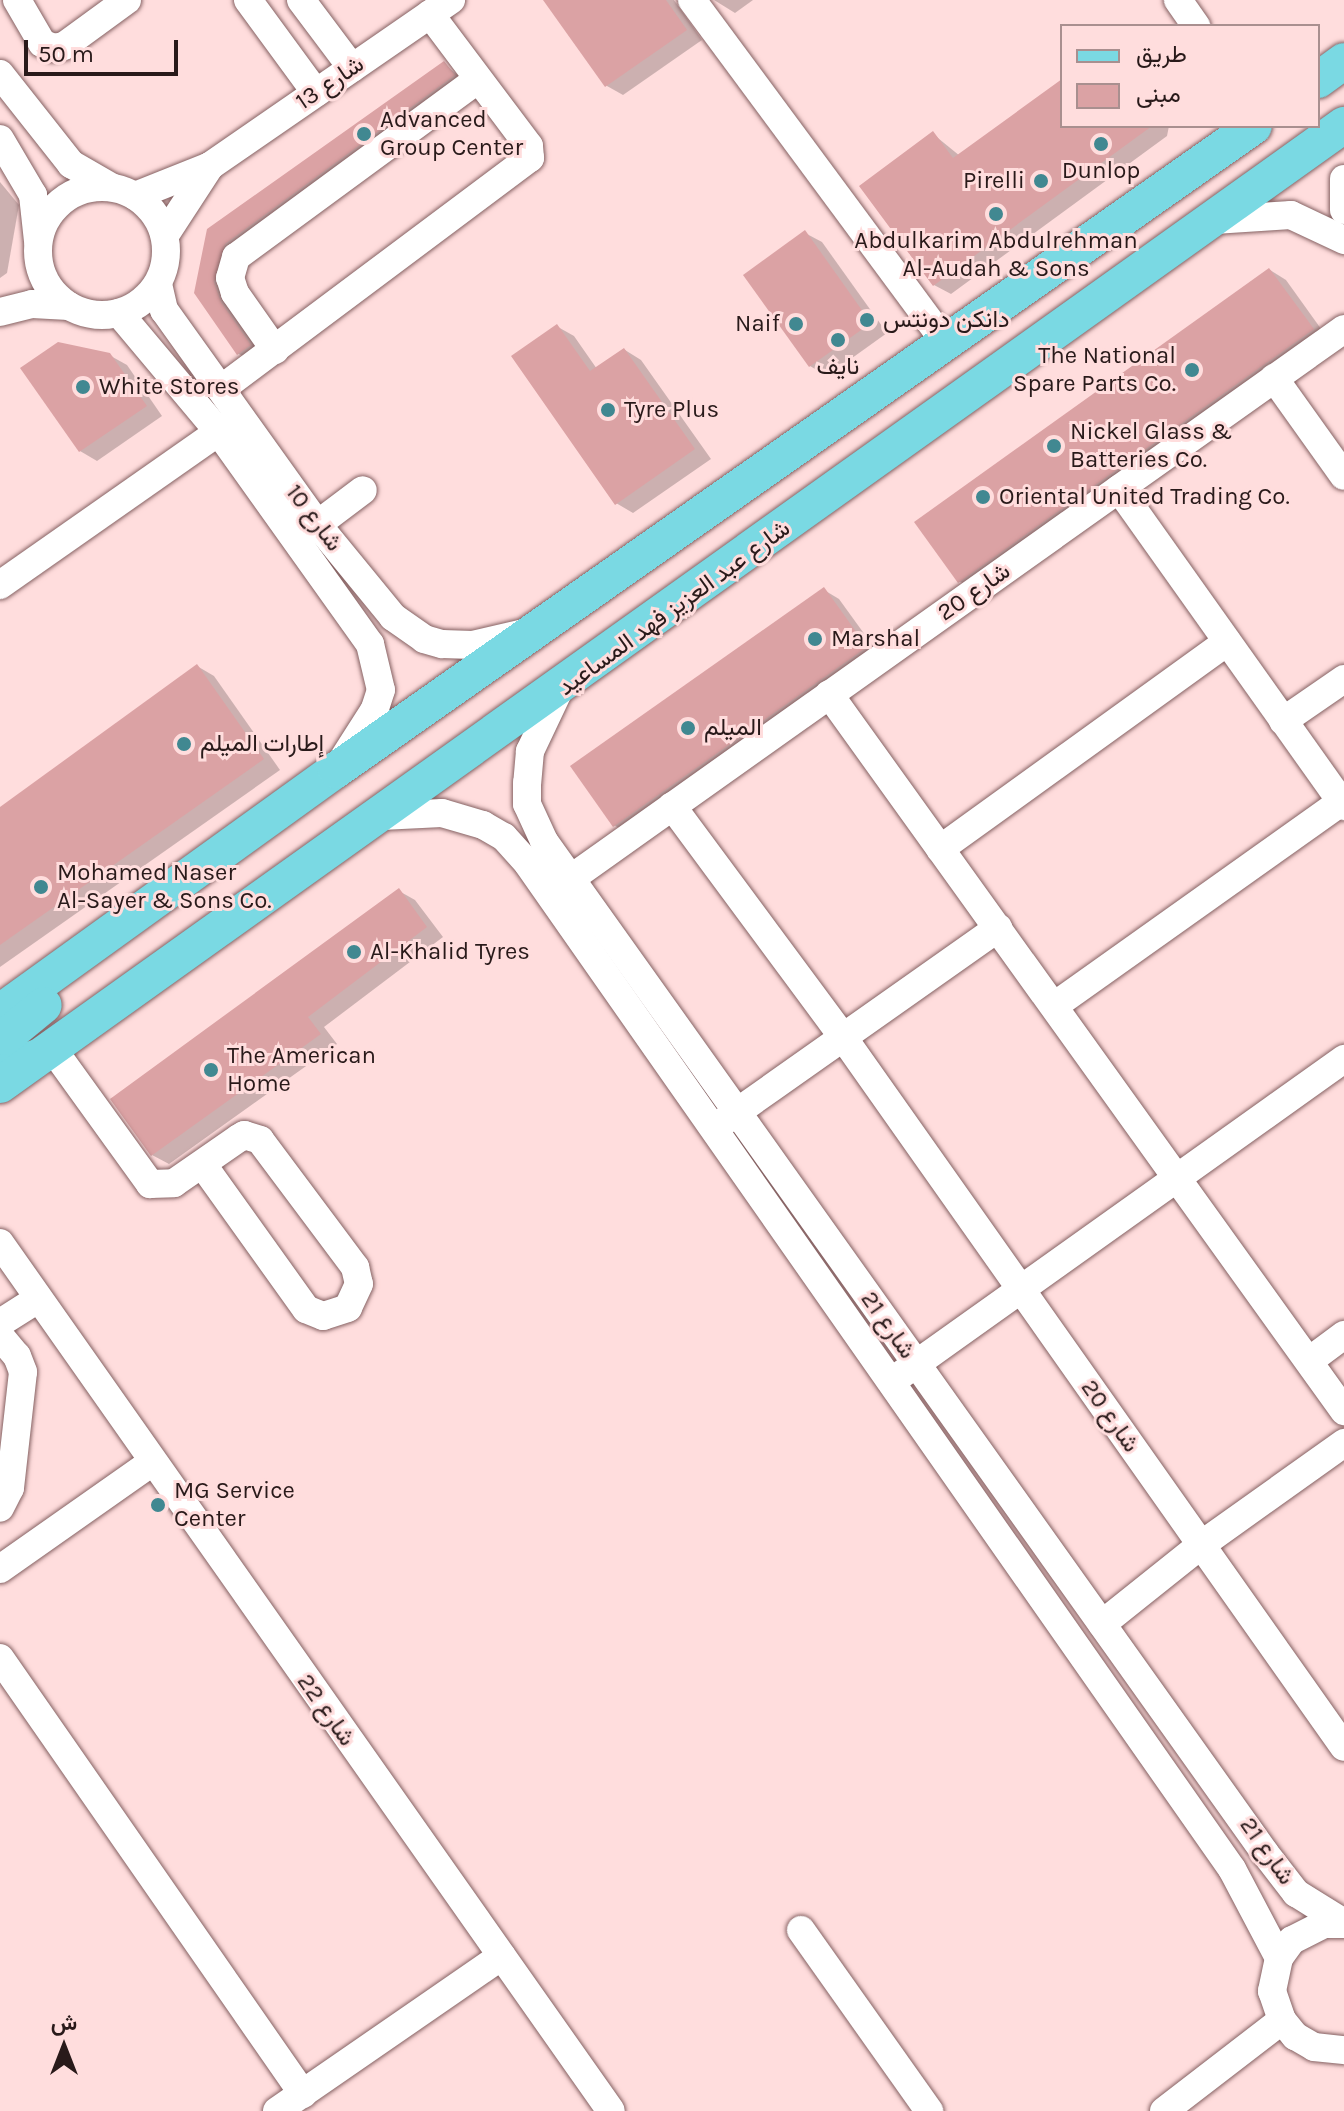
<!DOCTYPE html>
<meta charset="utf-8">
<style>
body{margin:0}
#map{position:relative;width:1344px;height:2111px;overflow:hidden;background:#fdd;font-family:Karla,Vazirmatn,sans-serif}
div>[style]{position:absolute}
.shadow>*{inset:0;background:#0003}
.building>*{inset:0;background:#dba2a4}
.roads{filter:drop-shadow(0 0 2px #856162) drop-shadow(0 0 2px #856162)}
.minor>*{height:28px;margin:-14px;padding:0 14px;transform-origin:14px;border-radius:14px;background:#fff}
.minor>.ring{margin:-14px;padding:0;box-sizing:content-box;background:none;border:28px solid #fff;border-radius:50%}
.major>*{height:36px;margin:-18px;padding:0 18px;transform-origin:18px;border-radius:18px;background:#7ad9e3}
.dots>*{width:22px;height:22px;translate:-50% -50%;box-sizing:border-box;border:4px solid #fdd;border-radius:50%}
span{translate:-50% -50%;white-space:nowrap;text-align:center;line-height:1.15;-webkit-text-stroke:6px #fdd;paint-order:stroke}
.street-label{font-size:24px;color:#291a1a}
.poi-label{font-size:24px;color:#291a1a}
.left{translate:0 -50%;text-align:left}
.right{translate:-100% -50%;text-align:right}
.legend{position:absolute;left:1060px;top:24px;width:260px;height:104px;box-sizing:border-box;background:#fdd;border:2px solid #a98f8f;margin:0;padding:10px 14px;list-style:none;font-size:24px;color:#291a1a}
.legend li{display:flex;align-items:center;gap:16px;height:40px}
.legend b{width:40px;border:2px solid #a98f8f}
.north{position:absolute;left:24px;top:2007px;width:80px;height:80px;-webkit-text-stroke:6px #fdd;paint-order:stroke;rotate:0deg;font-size:22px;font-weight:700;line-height:32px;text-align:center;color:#291a1a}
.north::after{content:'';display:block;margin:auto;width:28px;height:36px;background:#291a1a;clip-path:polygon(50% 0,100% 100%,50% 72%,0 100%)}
.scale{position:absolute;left:24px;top:40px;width:154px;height:36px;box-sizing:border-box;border:4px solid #291a1a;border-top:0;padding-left:10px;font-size:24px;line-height:28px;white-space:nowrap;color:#291a1a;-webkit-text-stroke:6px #fdd;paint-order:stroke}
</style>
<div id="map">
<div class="shadow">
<i style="clip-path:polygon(546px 0,674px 0,702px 40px,623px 95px,607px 86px)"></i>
<i style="clip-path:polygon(714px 0,753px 0,735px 13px)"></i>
<i style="clip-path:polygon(444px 64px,470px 85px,242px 253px,230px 293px,266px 355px,256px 364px,239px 354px,196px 292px,209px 230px)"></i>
<i style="clip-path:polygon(1062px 81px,1062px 126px,1169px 126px,1167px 136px,951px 294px,934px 285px,933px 134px,960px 156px)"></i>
<i style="clip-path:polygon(0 182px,19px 205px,7px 273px,0 278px)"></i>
<i style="clip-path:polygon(805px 233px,822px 242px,887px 333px,827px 376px,810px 366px)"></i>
<i style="clip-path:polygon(1270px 270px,1286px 280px,1329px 340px,976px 591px,959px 581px)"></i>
<i style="clip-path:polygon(558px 327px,574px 336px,597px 369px,625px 350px,641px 360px,711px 459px,633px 513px,616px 503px)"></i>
<i style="clip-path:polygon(109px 355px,127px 365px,162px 416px,97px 461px,80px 451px)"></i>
<i style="clip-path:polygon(824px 590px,839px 599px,881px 657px,630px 835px,614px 825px)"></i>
<i style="clip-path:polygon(197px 666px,214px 676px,280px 770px,0 967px,0 809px)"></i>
<i style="clip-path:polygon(399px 891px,415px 900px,443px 937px,324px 1027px,337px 1044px,169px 1164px,152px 1155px)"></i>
</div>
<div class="building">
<i style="clip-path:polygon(543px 0,666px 0,687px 30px,605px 87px)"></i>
<i style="clip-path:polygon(444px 61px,455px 75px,225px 244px,214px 282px,221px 302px,251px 345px,237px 355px,194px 293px,207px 229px)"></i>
<i style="clip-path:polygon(1062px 79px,1062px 126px,1152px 126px,933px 286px,859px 186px,933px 131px,953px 158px)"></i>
<i style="clip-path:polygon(805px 230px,871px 323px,809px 367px,743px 275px)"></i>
<i style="clip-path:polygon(1269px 268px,1314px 329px,958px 583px,914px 522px)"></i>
<i style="clip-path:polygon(557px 324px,590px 371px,624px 348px,695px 449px,615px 505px,511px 356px)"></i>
<i style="clip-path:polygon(58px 342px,110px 353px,147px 406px,79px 452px,20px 368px)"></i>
<i style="clip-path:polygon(824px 587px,867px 647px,613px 827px,570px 766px)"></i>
<i style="clip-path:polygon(197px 664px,264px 759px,0 945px,0 807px)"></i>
<i style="clip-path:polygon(399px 888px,427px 927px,308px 1017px,321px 1034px,151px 1156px,110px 1099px)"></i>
</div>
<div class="roads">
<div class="minor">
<i style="left:17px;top:0;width:50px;rotate:59.8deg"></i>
<i style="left:42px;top:43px;width:12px;rotate:24deg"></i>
<i style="left:53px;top:48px;width:11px;rotate:-10deg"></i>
<i style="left:64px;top:46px;width:78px;rotate:-36.1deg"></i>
<i style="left:248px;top:0;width:115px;rotate:53.8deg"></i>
<i style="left:301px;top:0;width:85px;rotate:53.1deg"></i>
<i style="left:692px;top:0;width:427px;rotate:53.5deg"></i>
<i style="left:1178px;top:0;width:32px;rotate:55deg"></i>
<i style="left:0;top:74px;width:115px;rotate:51.7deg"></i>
<i style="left:71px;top:164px;width:46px;rotate:29.9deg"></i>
<i style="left:0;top:139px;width:65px;rotate:59.5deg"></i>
<i style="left:33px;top:195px;width:46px;rotate:83.8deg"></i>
<i style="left:1344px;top:179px;width:31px;rotate:90deg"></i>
<i class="ring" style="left:38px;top:187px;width:100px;height:100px"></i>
<i style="left:135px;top:196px;width:81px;rotate:-21.8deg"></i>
<i style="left:210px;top:166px;width:293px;rotate:-34.6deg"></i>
<i style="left:1214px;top:220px;width:77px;rotate:-3.7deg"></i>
<i style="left:1291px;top:215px;width:59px;rotate:25.3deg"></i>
<i style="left:165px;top:235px;width:82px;rotate:-56.9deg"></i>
<i style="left:158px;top:284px;width:27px;rotate:77deg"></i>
<i style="left:164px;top:310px;width:263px;rotate:54.4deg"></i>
<i style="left:317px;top:524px;width:120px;rotate:50.7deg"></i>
<i style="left:393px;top:617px;width:38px;rotate:35deg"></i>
<i style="left:424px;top:639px;width:19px;rotate:16deg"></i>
<i style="left:442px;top:644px;width:31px;rotate:2deg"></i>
<i style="left:473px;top:645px;width:52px;rotate:-13.2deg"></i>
<i style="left:0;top:312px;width:33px;rotate:-14deg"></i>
<i style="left:32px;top:304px;width:37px;rotate:3deg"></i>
<i style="left:119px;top:313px;width:154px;rotate:50deg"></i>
<i style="left:218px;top:431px;width:262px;rotate:54.5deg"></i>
<i style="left:370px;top:644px;width:47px;rotate:76.6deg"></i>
<i style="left:381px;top:690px;width:20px;rotate:108deg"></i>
<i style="left:375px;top:709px;width:59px;rotate:122.6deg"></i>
<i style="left:275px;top:350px;width:70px;rotate:-125.1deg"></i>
<i style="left:235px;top:293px;width:16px;rotate:-108deg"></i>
<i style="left:230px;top:278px;width:22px;rotate:-74deg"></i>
<i style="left:236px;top:257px;width:300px;rotate:-36.3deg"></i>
<i style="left:1274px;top:378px;width:120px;rotate:54.5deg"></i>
<i style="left:221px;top:389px;width:386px;rotate:-36.8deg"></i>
<i style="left:530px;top:158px;width:12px;rotate:-95deg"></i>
<i style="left:529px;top:146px;width:165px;rotate:-126.9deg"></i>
<i style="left:1119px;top:489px;width:389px;rotate:54.6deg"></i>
<i style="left:302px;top:536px;width:76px;rotate:-37deg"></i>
<i style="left:0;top:585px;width:284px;rotate:-35deg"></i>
<i style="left:559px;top:690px;width:68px;rotate:115.4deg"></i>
<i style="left:530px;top:751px;width:32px;rotate:95deg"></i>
<i style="left:527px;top:783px;width:21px;rotate:90deg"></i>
<i style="left:527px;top:804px;width:41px;rotate:65.3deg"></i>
<i style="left:544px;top:841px;width:1243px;rotate:54.53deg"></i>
<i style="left:1265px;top:1853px;width:51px;rotate:52.2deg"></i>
<i style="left:1296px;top:1893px;width:57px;rotate:32deg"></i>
<i style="left:829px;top:694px;width:883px;rotate:54.31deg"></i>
<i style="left:1283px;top:721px;width:74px;rotate:-34.5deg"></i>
<i style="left:672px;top:806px;width:291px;rotate:53.5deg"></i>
<i style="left:845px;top:1040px;width:865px;rotate:54.79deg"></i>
<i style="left:381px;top:816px;width:61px;rotate:-2.8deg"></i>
<i style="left:442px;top:813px;width:43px;rotate:16.3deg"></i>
<i style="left:483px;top:825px;width:24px;rotate:30deg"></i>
<i style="left:504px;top:837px;width:36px;rotate:48deg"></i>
<i style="left:528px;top:864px;width:1227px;rotate:54.99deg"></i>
<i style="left:1232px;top:1869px;width:101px;rotate:62.2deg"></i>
<i style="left:940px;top:849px;width:354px;rotate:-35.8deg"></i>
<i style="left:573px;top:877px;width:946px;rotate:-35.4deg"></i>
<i style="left:1054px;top:1006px;width:352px;rotate:-35.4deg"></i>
<i style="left:52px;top:1048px;width:168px;rotate:54.2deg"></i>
<i style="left:150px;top:1184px;width:24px;rotate:-2deg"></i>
<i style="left:174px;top:1183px;width:79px;rotate:-34.7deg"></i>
<i style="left:239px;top:1138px;width:6px;rotate:-31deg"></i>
<i style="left:244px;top:1135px;width:17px;rotate:17deg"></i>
<i style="left:260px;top:1140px;width:159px;rotate:53.2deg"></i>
<i style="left:355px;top:1267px;width:17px;rotate:77deg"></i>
<i style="left:359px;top:1284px;width:26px;rotate:115deg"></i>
<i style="left:348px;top:1308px;width:26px;rotate:162deg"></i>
<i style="left:323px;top:1316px;width:18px;rotate:-158deg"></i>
<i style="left:306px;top:1309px;width:178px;rotate:-125.6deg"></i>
<i style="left:723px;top:1122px;width:337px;rotate:-35.2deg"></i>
<i style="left:0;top:1243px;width:1061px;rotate:54.86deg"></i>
<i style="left:0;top:1323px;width:45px;rotate:-32.3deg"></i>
<i style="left:0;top:1336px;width:26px;rotate:50deg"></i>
<i style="left:17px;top:1356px;width:17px;rotate:69deg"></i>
<i style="left:23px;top:1372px;width:117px;rotate:96.4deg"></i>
<i style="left:10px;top:1488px;width:22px;rotate:117deg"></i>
<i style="left:1309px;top:1361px;width:44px;rotate:-36.6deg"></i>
<i style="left:902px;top:1374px;width:543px;rotate:-35.48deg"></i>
<i style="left:0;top:1569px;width:184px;rotate:-35.1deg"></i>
<i style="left:1102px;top:1624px;width:127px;rotate:-38.6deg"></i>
<i style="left:1201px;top:1545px;width:176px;rotate:-35.5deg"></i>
<i style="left:0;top:1658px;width:531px;rotate:55.2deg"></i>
<i style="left:1344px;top:1924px;width:20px;rotate:180deg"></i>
<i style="left:1324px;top:1924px;width:36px;rotate:153deg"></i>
<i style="left:1292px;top:1940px;width:22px;rotate:126deg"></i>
<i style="left:1279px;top:1958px;width:34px;rotate:102deg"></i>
<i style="left:1272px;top:1991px;width:31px;rotate:71deg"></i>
<i style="left:1282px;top:2020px;width:21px;rotate:51deg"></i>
<i style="left:1295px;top:2036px;width:22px;rotate:30deg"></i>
<i style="left:1314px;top:2047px;width:30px;rotate:6deg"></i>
<i style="left:801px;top:1930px;width:222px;rotate:54.7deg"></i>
<i style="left:277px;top:2111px;width:273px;rotate:-34.6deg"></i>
<i style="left:1164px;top:2111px;width:149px;rotate:-37.6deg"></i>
</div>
<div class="major">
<i style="left:1318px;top:80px;width:32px;rotate:-36deg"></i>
<i style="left:0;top:1012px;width:414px;rotate:-35.8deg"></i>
<i style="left:336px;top:770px;width:1121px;rotate:-35.05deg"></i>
<i style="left:38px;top:1057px;width:16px;rotate:162deg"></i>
<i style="left:23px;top:1062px;width:13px;rotate:-157deg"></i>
<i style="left:11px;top:1057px;width:21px;rotate:-107deg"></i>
<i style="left:5px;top:1037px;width:50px;rotate:-39.4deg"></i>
<i style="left:0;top:1085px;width:1652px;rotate:-35.54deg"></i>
</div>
</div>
<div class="dots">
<i style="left:364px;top:134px;background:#418891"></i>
<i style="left:1101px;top:144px;background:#418891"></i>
<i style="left:1041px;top:181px;background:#418891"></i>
<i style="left:996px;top:214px;background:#418891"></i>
<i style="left:867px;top:320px;background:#418891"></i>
<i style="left:796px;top:324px;background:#418891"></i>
<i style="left:838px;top:340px;background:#418891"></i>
<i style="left:1192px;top:370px;background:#418891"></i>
<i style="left:83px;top:387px;background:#418891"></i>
<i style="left:608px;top:410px;background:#418891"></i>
<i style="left:1054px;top:446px;background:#418891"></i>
<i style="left:983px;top:497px;background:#418891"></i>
<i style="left:815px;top:639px;background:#418891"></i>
<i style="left:688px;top:728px;background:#418891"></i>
<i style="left:184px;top:744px;background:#418891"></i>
<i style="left:41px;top:887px;background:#418891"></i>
<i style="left:354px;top:952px;background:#418891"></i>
<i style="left:211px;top:1070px;background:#418891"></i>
<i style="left:158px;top:1505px;background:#418891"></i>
</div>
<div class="street-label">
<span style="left:330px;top:83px;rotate:-34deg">شارع 13</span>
<span style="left:314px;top:518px;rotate:53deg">شارع 10</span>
<span style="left:974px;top:592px;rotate:-35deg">شارع 20</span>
<span style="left:674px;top:608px;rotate:-36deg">شارع عبد العزيز فهد المساعيد</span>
<span style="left:888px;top:1325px;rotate:55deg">شارع 21</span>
<span style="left:1110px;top:1416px;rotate:55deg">شارع 20</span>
<span style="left:326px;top:1710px;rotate:55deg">شارع 22</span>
<span style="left:1267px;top:1851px;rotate:55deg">شارع 21</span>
</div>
<div class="poi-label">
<span class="left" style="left:380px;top:134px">Advanced<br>Group Center</span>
<span style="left:1101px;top:171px">Dunlop</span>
<span class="right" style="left:1025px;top:181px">Pirelli</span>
<span style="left:996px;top:255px">Abdulkarim Abdulrehman<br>Al-Audah &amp; Sons</span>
<span class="left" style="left:883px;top:320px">دانكن دونتس</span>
<span class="right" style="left:780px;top:324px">Naif</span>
<span class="right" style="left:1176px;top:370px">The National<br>Spare Parts Co.</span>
<span style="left:838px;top:367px">نايف</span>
<span class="left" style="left:99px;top:387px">White Stores</span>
<span class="left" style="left:624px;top:410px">Tyre Plus</span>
<span class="left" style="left:1070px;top:446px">Nickel Glass &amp;<br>Batteries Co.</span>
<span class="left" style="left:999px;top:497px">Oriental United Trading Co.</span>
<span class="left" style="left:831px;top:639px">Marshal</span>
<span class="left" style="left:704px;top:728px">الميلم</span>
<span class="left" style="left:200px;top:744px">إطارات الميلم</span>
<span class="left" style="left:57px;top:887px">Mohamed Naser<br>Al-Sayer &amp; Sons Co.</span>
<span class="left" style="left:370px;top:952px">Al-Khalid Tyres</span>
<span class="left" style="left:227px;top:1070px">The American<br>Home</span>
<span class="left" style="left:174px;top:1505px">MG Service<br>Center</span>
</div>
<ul class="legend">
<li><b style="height:10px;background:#7ad9e3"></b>طريق</li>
<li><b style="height:22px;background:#dba2a4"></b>مبنى</li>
</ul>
<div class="north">ش</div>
<div class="scale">50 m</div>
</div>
